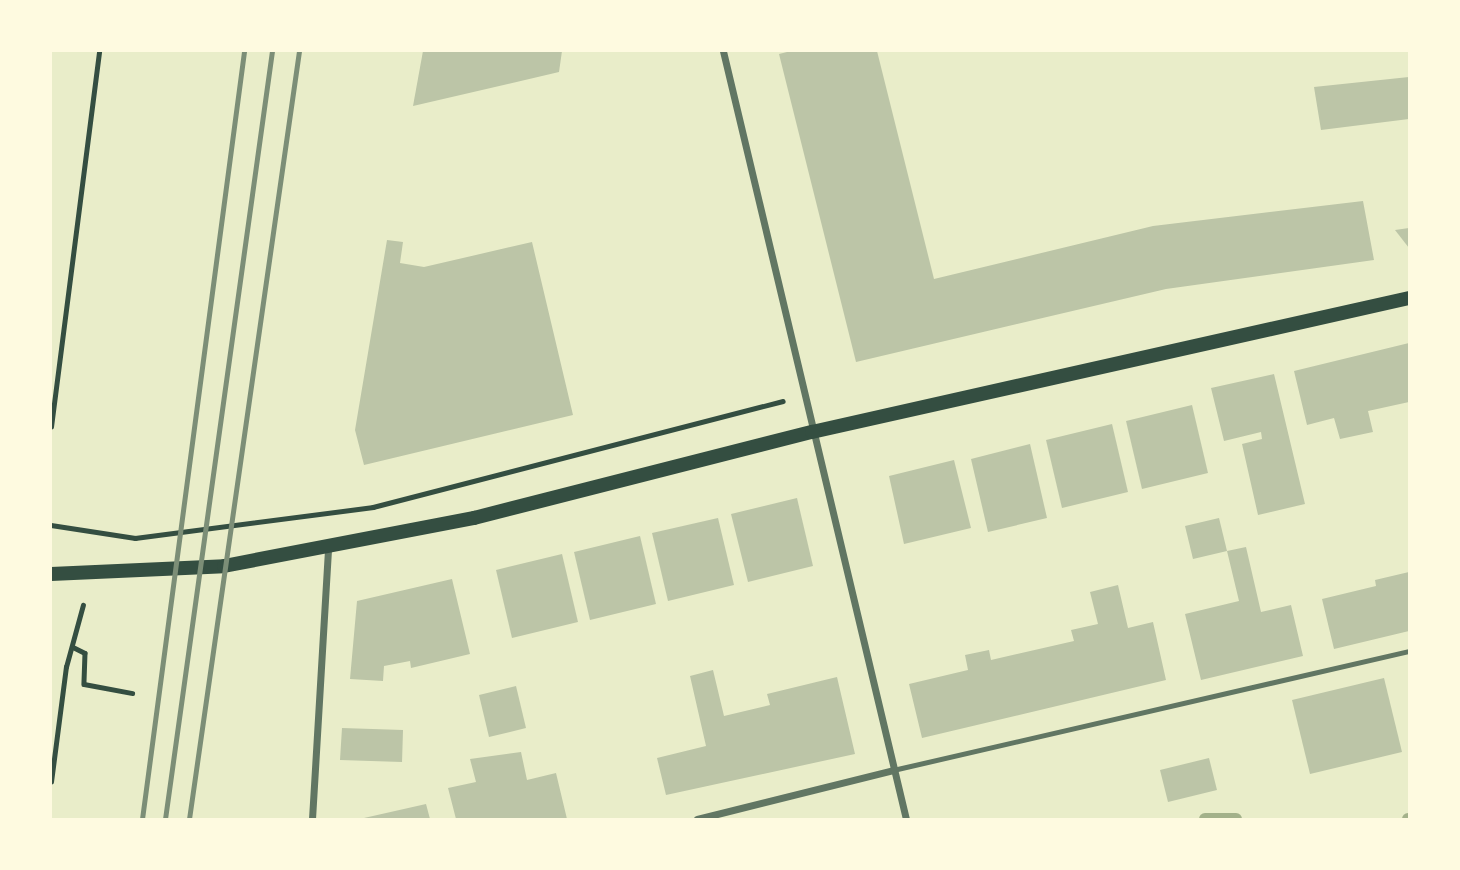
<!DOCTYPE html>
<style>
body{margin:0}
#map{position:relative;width:1460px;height:870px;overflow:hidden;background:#e9edc9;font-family:Inter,sans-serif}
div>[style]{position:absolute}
.stream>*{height:12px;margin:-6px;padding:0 6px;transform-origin:6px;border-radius:6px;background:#a3b18a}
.building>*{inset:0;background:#bcc5a7}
.path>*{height:4.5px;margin:-2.25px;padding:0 2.25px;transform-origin:2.25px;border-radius:2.25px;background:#344e41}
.service>*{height:5px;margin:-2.5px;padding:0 2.5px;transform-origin:2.5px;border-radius:2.5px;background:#617663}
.minor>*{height:7px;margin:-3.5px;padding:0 3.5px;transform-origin:3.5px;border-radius:3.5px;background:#617663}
.secondary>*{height:14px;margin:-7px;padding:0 7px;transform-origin:7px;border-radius:7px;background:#344e41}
.rail>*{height:5px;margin:-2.5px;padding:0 2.5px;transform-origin:2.5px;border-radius:2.5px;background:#7c8e77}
span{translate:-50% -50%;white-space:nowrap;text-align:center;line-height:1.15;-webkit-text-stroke:5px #fefae0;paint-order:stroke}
.frame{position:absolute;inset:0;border:52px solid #fefae0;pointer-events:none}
</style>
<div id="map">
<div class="stream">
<i style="left:1205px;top:819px;width:31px"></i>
<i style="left:1408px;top:819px;width:1px"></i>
</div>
<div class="building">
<i style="clip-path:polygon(423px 51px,562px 51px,559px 72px,413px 106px)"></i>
<i style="clip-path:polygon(791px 51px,877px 51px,934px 279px,1153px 226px,1363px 201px,1374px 260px,1166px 289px,856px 362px,779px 54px)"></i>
<i style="clip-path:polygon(1409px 77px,1409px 119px,1321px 130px,1314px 87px)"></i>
<i style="clip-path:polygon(1409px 228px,1409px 248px,1395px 230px)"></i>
<i style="clip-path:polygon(387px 240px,403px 242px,400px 263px,424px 267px,532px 242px,573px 415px,364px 465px,355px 430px)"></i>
<i style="clip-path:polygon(1409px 343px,1409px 402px,1368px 411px,1373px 432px,1340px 439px,1334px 418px,1307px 425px,1294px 371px)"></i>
<i style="clip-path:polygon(1274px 374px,1305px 504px,1258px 515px,1242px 444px,1262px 439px,1261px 432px,1224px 441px,1211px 388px)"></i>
<i style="clip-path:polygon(1192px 405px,1208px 473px,1142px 489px,1126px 421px)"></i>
<i style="clip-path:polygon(1112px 424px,1128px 492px,1062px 508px,1046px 440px)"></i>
<i style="clip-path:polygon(1030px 444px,1047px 518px,988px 532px,971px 459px)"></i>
<i style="clip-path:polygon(954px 460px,971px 528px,904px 544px,889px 476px)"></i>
<i style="clip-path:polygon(797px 498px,813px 566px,748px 582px,731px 514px)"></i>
<i style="clip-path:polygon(718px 518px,734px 585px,668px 601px,652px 533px)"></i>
<i style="clip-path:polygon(1219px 518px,1227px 551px,1193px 559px,1185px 526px)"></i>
<i style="clip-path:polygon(640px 536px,656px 604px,590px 620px,574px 552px)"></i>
<i style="clip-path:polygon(1246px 547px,1261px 612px,1291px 605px,1303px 656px,1201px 680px,1185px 614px,1239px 601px,1227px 551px)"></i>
<i style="clip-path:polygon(562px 554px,578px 622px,512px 638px,496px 570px)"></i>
<i style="clip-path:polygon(1409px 572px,1409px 631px,1334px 649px,1322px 599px,1376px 586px,1375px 580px)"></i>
<i style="clip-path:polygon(452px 579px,470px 654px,411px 668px,410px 661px,384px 666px,383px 681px,350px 679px,357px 601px)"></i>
<i style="clip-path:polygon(1118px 585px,1128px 628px,1153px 622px,1166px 680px,922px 738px,909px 684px,968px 670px,965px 655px,989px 650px,991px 660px,1074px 641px,1071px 630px,1098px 624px,1090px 592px)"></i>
<i style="clip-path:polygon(713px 670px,724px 716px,770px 705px,767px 694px,837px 677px,855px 754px,666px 795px,657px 758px,706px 746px,690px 676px)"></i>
<i style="clip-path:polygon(1384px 678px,1402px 752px,1310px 774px,1292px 700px)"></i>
<i style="clip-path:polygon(516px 686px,526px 728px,489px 737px,479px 695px)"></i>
<i style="clip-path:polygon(342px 728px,403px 730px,402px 762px,340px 760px)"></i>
<i style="clip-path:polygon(521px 752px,527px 780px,556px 773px,567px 819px,456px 819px,448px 788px,476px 782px,470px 759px)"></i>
<i style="clip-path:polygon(1209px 758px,1217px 790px,1168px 802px,1160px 770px)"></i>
<i style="clip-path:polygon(426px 804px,430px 819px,365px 819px,364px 818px)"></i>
</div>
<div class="path">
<i style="left:51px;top:427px;width:379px;rotate:-82.7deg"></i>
<i style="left:51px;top:525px;width:85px;rotate:8.8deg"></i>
<i style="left:135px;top:538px;width:240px;rotate:-7.4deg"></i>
<i style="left:373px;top:507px;width:423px;rotate:-14.5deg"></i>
<i style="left:73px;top:647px;width:13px;rotate:27deg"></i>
<i style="left:85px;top:653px;width:31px;rotate:92deg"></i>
<i style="left:84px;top:684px;width:49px;rotate:10.6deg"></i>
<i style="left:51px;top:782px;width:116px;rotate:-82.6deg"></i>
<i style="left:66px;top:667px;width:64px;rotate:-74.7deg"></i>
</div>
<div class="service">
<i style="left:893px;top:770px;width:530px;rotate:-12.99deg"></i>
</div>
<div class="minor">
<i style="left:723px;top:51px;width:790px;rotate:76.6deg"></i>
<i style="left:312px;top:819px;width:272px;rotate:-86.6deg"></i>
<i style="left:697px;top:819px;width:202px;rotate:-14deg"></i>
</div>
<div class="secondary">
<i style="left:51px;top:574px;width:173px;rotate:-2.6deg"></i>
<i style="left:224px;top:566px;width:255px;rotate:-10.9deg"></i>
<i style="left:474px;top:518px;width:349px;rotate:-14.3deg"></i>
<i style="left:812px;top:432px;width:612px;rotate:-12.65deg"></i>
</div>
<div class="rail">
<i style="left:142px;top:819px;width:775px;rotate:-82.43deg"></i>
<i style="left:165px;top:819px;width:775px;rotate:-82.07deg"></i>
<i style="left:189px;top:819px;width:776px;rotate:-81.85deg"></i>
</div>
<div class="frame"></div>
</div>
